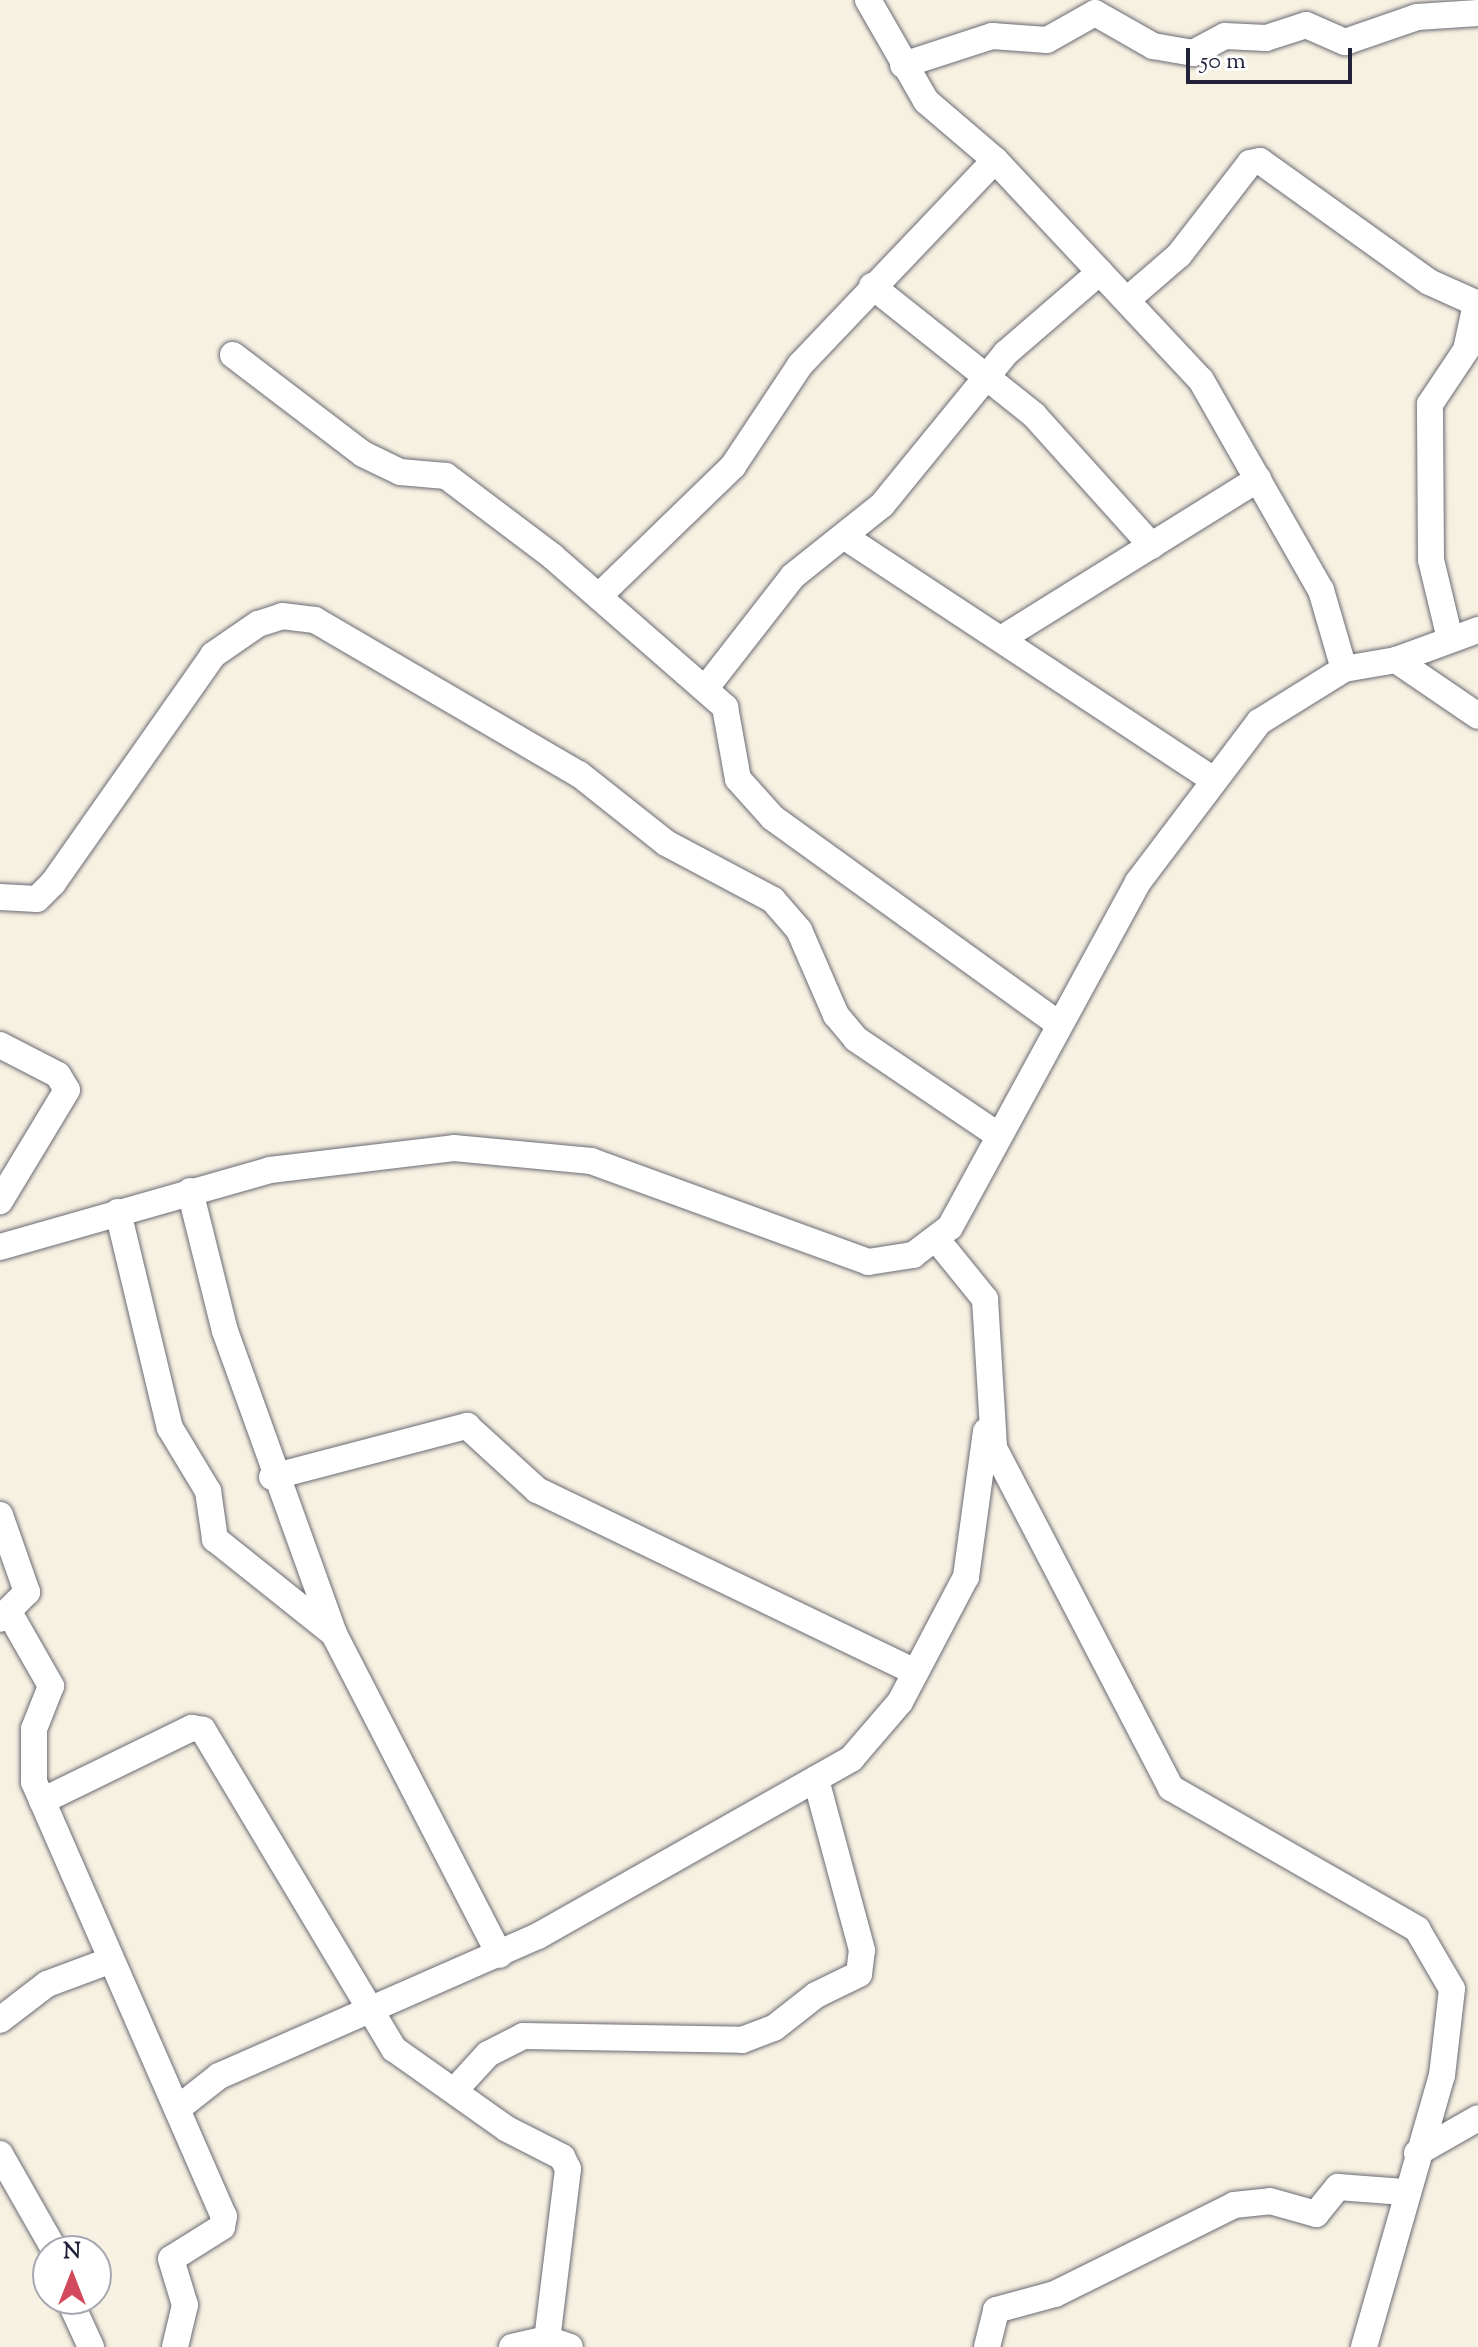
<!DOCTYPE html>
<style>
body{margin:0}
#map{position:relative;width:1478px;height:2347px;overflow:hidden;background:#f6f1e1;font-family:"Sorts Mill Goudy",serif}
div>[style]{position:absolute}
.roads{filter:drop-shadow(0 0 2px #6c6a75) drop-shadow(0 0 2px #6c6a75)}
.minor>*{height:26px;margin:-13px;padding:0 13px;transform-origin:13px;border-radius:13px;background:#fff}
span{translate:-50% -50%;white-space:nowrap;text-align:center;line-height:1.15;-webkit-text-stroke:6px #fff;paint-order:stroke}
.north{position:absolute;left:32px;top:2235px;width:80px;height:80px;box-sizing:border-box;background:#fff;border:2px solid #a7a7b1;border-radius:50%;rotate:0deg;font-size:22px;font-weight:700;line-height:32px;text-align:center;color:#22223b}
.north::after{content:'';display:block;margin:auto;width:28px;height:36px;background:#d1495b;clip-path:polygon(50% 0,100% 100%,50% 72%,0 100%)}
.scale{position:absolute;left:1186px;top:48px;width:166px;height:36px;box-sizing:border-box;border:4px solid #22223b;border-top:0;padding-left:10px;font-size:24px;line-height:28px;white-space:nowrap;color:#22223b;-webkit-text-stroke:6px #fff;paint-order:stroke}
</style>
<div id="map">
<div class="roads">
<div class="minor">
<i style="left:868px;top:0;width:116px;rotate:60.1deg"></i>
<i style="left:926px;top:101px;width:91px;rotate:40.5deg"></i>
<i style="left:995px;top:160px;width:301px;rotate:46.9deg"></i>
<i style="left:1201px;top:380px;width:242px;rotate:60.3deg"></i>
<i style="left:1321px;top:590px;width:82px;rotate:73.8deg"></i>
<i style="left:903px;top:65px;width:94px;rotate:-18deg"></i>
<i style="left:992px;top:36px;width:55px;rotate:4.2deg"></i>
<i style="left:1047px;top:40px;width:55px;rotate:-29.4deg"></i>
<i style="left:1095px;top:13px;width:67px;rotate:29.6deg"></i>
<i style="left:1153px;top:46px;width:41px;rotate:9.9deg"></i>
<i style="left:1193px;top:53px;width:36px;rotate:-28deg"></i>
<i style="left:1225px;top:36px;width:41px;rotate:2.8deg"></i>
<i style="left:1266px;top:38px;width:42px;rotate:-18deg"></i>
<i style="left:1306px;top:25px;width:43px;rotate:23.6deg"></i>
<i style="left:1345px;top:42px;width:76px;rotate:-19.1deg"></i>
<i style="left:1417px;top:17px;width:61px;rotate:-3.8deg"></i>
<i style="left:872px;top:286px;width:207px;rotate:38.5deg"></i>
<i style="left:1034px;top:415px;width:176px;rotate:48deg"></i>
<i style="left:1128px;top:299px;width:67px;rotate:-40.8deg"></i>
<i style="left:1179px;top:255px;width:116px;rotate:-52.3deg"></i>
<i style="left:1250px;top:163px;width:10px;rotate:-11deg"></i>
<i style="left:1260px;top:161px;width:208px;rotate:35.6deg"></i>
<i style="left:1429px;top:282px;width:54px;rotate:24.2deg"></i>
<i style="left:233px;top:355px;width:163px;rotate:37.3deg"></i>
<i style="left:363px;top:454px;width:41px;rotate:25.9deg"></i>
<i style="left:400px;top:472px;width:46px;rotate:5deg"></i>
<i style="left:446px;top:476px;width:133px;rotate:37deg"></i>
<i style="left:552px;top:556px;width:230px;rotate:41.1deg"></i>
<i style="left:725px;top:707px;width:73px;rotate:79.8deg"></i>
<i style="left:738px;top:779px;width:52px;rotate:48.1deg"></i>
<i style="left:773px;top:818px;width:352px;rotate:35.8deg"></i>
<i style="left:845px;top:537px;width:440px;rotate:33.4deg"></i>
<i style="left:599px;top:596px;width:187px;rotate:-44.1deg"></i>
<i style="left:733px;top:466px;width:121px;rotate:-56.4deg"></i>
<i style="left:800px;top:365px;width:283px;rotate:-46.4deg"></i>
<i style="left:1001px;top:639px;width:303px;rotate:-31.9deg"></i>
<i style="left:1450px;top:639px;width:81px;rotate:-103.5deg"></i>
<i style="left:1431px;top:560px;width:156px;rotate:-90.4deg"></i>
<i style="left:1430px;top:404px;width:65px;rotate:-56.3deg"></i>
<i style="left:1466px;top:350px;width:47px;rotate:-77.7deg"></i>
<i style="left:1396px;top:660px;width:87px;rotate:-20.1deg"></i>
<i style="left:705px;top:689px;width:143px;rotate:-52.1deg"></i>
<i style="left:793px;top:576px;width:114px;rotate:-38.6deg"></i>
<i style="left:882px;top:505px;width:196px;rotate:-50.8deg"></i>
<i style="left:1006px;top:353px;width:124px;rotate:-40.8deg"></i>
<i style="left:0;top:897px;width:37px;rotate:3deg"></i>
<i style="left:37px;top:899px;width:23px;rotate:-45deg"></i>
<i style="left:53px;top:883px;width:279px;rotate:-54.9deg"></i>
<i style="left:213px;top:655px;width:55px;rotate:-34.6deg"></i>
<i style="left:258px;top:624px;width:25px;rotate:-18deg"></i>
<i style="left:282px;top:616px;width:33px;rotate:7deg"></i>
<i style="left:315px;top:620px;width:306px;rotate:30.3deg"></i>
<i style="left:579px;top:774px;width:111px;rotate:38.4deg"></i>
<i style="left:666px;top:843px;width:121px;rotate:28deg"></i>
<i style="left:773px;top:900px;width:40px;rotate:49deg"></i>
<i style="left:799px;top:930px;width:93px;rotate:66.5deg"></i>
<i style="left:836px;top:1015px;width:31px;rotate:50deg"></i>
<i style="left:856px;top:1039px;width:173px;rotate:34.1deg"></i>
<i style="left:0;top:1045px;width:65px;rotate:27.3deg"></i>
<i style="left:58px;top:1075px;width:17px;rotate:59deg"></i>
<i style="left:67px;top:1090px;width:130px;rotate:121.1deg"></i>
<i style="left:190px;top:1191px;width:144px;rotate:76deg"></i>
<i style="left:225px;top:1331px;width:322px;rotate:70.2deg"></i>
<i style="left:334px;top:1634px;width:361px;rotate:62.7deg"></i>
<i style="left:118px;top:1212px;width:222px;rotate:76.5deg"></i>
<i style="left:170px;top:1428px;width:74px;rotate:58.9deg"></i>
<i style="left:208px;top:1491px;width:49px;rotate:81.7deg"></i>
<i style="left:215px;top:1539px;width:152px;rotate:38.6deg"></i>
<i style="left:938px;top:1241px;width:75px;rotate:51deg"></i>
<i style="left:985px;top:1299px;width:149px;rotate:86.5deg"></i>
<i style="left:994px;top:1448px;width:383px;rotate:62.5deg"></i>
<i style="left:1171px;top:1788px;width:284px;rotate:29.8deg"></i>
<i style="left:1417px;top:1929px;width:69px;rotate:59.7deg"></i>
<i style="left:1452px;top:1989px;width:87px;rotate:96.6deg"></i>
<i style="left:1442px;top:2075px;width:283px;rotate:106deg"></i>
<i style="left:0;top:1247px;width:281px;rotate:-15.9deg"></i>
<i style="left:270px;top:1170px;width:185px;rotate:-6.8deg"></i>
<i style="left:454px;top:1148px;width:138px;rotate:5.4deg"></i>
<i style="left:591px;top:1161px;width:295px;rotate:20deg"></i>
<i style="left:868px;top:1262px;width:46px;rotate:-8.8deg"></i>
<i style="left:913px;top:1255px;width:46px;rotate:-37.1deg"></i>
<i style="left:950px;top:1227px;width:393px;rotate:-61.4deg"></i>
<i style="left:1138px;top:882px;width:201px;rotate:-52.9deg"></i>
<i style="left:1259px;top:722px;width:100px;rotate:-31.9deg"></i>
<i style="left:1344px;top:669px;width:53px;rotate:-9.8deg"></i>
<i style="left:1396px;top:660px;width:99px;rotate:34.3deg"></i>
<i style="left:272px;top:1477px;width:202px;rotate:-14.7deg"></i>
<i style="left:467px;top:1426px;width:95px;rotate:42.4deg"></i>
<i style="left:537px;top:1490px;width:420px;rotate:25.7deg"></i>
<i style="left:0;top:1515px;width:82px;rotate:70.7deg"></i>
<i style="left:27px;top:1592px;width:38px;rotate:135deg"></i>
<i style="left:10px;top:1614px;width:83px;rotate:60.3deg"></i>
<i style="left:51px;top:1686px;width:46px;rotate:111.6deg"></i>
<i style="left:34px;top:1729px;width:53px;rotate:90deg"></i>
<i style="left:34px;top:1782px;width:474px;rotate:66.4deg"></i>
<i style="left:224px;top:2216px;width:11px;rotate:100deg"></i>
<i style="left:222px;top:2227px;width:60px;rotate:147.9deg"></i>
<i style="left:171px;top:2259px;width:48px;rotate:73.1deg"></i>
<i style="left:185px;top:2305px;width:43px;rotate:103.4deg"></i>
<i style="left:42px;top:1801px;width:167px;rotate:-26deg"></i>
<i style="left:192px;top:1728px;width:11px;rotate:10deg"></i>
<i style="left:203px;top:1730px;width:372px;rotate:59.1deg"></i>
<i style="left:394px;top:2049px;width:138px;rotate:35.3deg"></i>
<i style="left:507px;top:2129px;width:62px;rotate:27deg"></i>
<i style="left:562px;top:2157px;width:13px;rotate:63deg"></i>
<i style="left:568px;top:2169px;width:171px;rotate:97deg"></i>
<i style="left:0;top:2020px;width:59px;rotate:-37.5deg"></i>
<i style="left:47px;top:1984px;width:66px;rotate:-20.4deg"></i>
<i style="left:455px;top:2090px;width:49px;rotate:-47.5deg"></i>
<i style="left:488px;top:2054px;width:39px;rotate:-27deg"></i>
<i style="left:523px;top:2036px;width:219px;rotate:1deg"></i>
<i style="left:742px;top:2040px;width:34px;rotate:-21deg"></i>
<i style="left:774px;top:2028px;width:53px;rotate:-38.2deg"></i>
<i style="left:816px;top:1995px;width:48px;rotate:-26deg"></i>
<i style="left:859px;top:1974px;width:24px;rotate:-83deg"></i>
<i style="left:862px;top:1950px;width:177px;rotate:-105.1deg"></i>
<i style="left:181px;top:2106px;width:48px;rotate:-38.3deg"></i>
<i style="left:219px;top:2076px;width:348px;rotate:-23.7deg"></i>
<i style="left:538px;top:1936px;width:360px;rotate:-29.5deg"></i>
<i style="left:851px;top:1759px;width:75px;rotate:-49.3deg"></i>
<i style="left:900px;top:1702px;width:141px;rotate:-62.2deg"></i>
<i style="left:966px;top:1577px;width:147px;rotate:-82.2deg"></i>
<i style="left:1417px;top:2153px;width:70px;rotate:-29.8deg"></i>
<i style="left:0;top:2154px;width:112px;rotate:60.4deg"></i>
<i style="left:69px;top:2299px;width:53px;rotate:65.4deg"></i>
<i style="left:512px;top:2347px;width:36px;rotate:-13deg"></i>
<i style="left:547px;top:2339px;width:24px;rotate:19deg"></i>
<i style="left:987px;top:2347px;width:38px;rotate:-76deg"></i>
<i style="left:996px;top:2310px;width:61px;rotate:-15.2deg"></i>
<i style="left:1055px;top:2294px;width:200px;rotate:-26.4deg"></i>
<i style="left:1234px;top:2205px;width:36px;rotate:-6deg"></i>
<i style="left:1270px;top:2201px;width:48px;rotate:15.8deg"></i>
<i style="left:1316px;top:2214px;width:35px;rotate:-51deg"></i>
<i style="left:1338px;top:2187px;width:66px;rotate:4.3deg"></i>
</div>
</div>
<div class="north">N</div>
<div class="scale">50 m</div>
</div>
